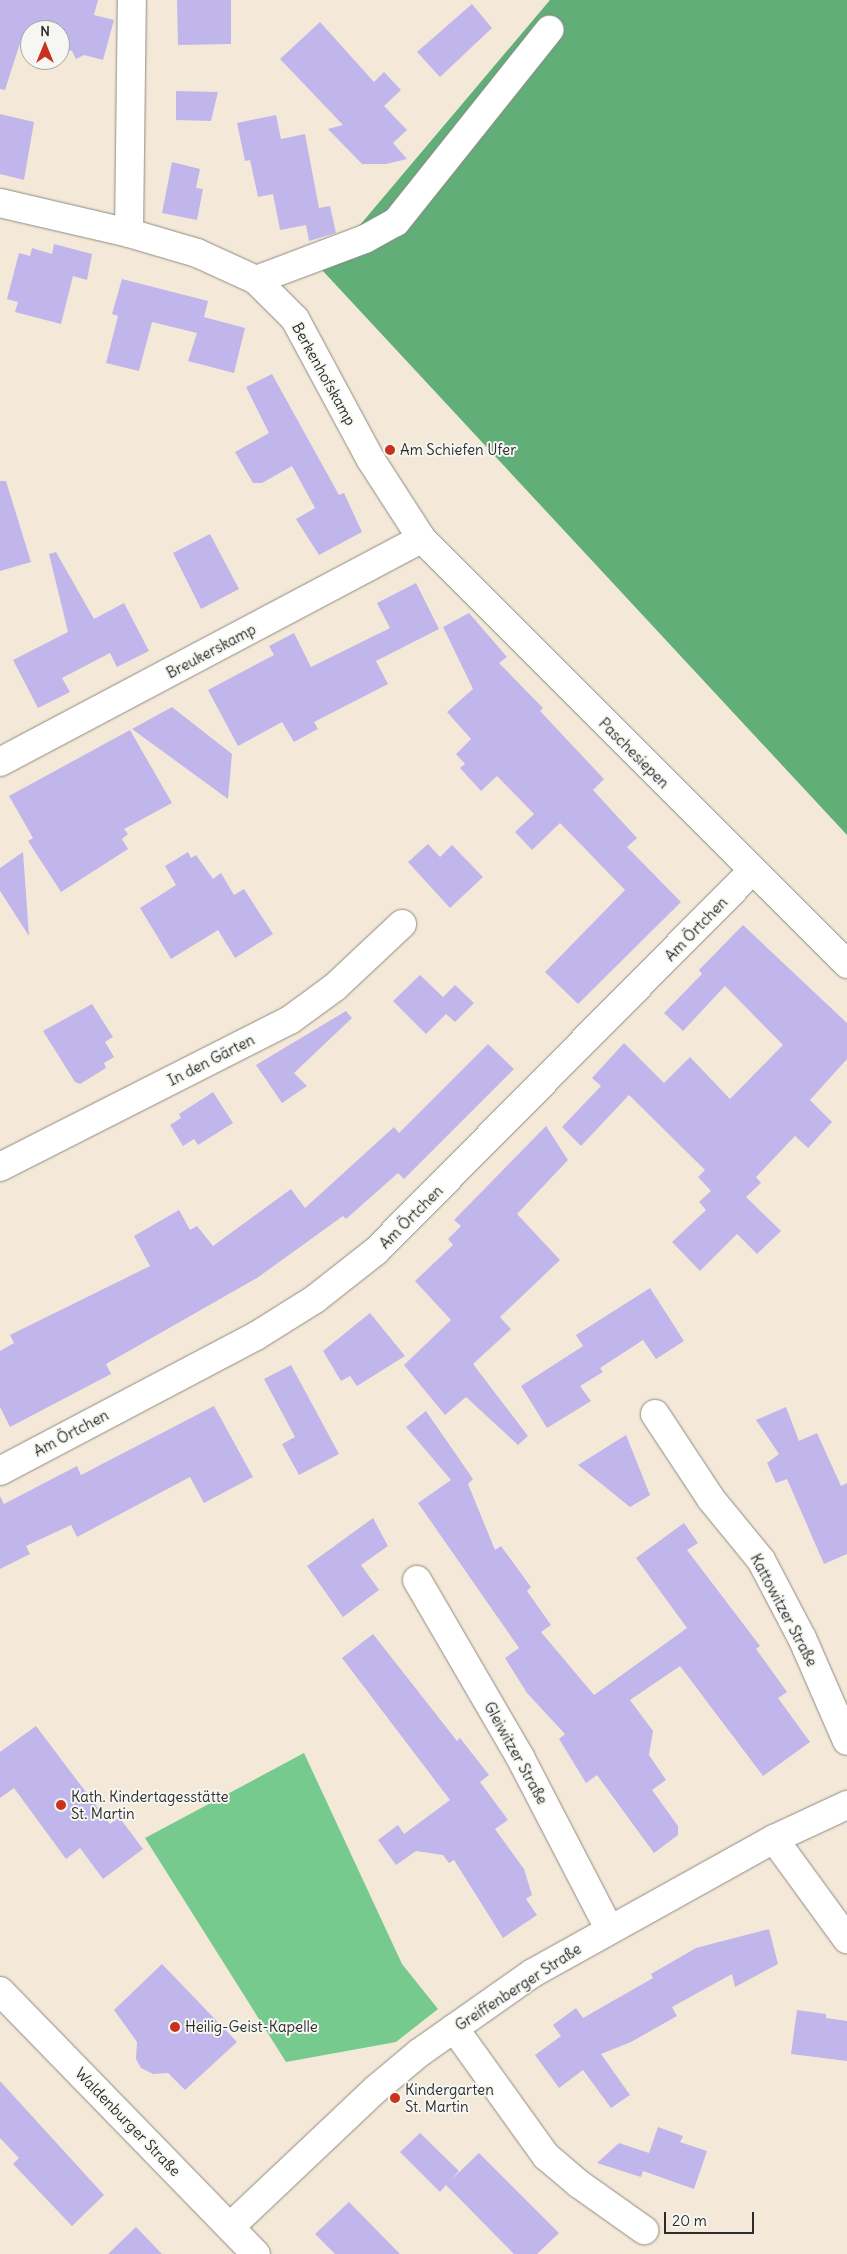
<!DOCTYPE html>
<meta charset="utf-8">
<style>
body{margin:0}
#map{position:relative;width:847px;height:2254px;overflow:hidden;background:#f4e9d8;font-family:Delius,sans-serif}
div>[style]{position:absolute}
.green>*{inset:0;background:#77ca8e}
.forest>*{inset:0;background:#61ae79}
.building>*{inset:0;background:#c1b6eb}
.roads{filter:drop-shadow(0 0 1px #908a82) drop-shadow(0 0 1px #908a82)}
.minor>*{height:28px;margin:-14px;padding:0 14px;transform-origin:14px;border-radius:14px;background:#fff}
.dots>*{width:14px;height:14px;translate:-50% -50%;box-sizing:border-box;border:2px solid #f6f6f2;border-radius:50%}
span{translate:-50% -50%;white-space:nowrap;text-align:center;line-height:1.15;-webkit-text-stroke:4px #f6f6f2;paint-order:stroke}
.street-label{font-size:15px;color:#2b2b2b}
.poi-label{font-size:15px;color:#2b2b2b}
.left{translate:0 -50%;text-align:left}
.north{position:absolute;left:20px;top:20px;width:50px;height:50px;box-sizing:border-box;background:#f6f6f2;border:1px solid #a5a5a2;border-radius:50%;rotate:0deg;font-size:14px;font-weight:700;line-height:20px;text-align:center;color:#2b2b2b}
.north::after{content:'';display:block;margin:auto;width:18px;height:22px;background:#c8321e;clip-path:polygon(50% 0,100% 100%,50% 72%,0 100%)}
.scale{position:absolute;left:664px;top:2212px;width:90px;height:22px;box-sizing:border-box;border:2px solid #2b2b2b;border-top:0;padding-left:6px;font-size:15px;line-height:18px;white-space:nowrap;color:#2b2b2b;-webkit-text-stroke:4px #f6f6f2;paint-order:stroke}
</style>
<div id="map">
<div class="green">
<i style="clip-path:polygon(304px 1753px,402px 1964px,438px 2009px,396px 2042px,286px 2062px,145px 1838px)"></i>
</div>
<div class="forest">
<i style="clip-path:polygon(550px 0,847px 0,847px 835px,322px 270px)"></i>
</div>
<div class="building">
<i style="clip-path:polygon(0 0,98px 0,94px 15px,114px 20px,103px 60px,84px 55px,76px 59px,72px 51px,60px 48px,60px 30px,30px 30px,30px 40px,22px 37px,5px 90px,0 89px)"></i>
<i style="clip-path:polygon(177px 0,231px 0,231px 44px,178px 45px)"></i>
<i style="clip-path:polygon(472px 4px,492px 28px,440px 77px,417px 52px)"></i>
<i style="clip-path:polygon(320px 22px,374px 82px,384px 72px,401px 90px,384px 106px,407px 130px,393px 143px,407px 159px,386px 164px,362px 164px,328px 129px,343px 125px,280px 59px)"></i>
<i style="clip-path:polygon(176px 91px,218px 92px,211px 121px,176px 120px)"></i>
<i style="clip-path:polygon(0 114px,34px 122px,24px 180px,0 174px)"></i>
<i style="clip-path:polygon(276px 115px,281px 139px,305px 134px,319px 208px,330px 206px,336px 233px,309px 241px,306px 225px,280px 230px,273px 194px,258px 197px,250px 160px,245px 161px,237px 123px)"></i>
<i style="clip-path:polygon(172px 162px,200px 169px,196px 188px,203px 189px,197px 220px,162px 213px)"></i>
<i style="clip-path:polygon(54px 244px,92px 254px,87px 280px,73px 276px,61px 324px,15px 312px,18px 302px,7px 299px,19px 253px,30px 256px,32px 248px,52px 254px)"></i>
<i style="clip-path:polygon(122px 279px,208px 301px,204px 317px,245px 328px,234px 373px,188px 361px,197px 333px,152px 322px,139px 371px,106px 363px,118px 316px,112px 314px)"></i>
<i style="clip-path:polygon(272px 374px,339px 495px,344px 493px,362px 532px,319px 555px,296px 519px,315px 508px,292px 466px,262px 483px,253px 483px,235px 452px,269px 433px,246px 387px)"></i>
<i style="clip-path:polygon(0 481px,6px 481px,31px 562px,0 571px)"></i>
<i style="clip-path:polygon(210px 534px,239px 589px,201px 609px,173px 553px)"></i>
<i style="clip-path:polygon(56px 552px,94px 619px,124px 603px,149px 651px,117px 667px,110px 653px,62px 678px,70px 692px,38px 708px,13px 660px,68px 632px,49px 554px)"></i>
<i style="clip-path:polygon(416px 583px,439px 629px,376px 661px,388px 684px,314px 722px,318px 729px,294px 742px,282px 722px,238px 746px,208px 690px,274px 655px,269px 646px,294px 633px,311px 667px,390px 628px,377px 603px)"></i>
<i style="clip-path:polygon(469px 613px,507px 657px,499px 663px,543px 708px,540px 711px,604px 779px,593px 790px,637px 838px,627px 847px,681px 902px,578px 1004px,545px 972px,625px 890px,560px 823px,532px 850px,515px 832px,534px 814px,497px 776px,481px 791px,460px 768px,465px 764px,456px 754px,471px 739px,447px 712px,473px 689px,443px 627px)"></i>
<i style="clip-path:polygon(172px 707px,232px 754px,228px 799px,132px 729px)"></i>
<i style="clip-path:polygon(130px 730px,172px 803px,124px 829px,128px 834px,122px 839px,128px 849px,61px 892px,28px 841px,33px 838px,9px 796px)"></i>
<i style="clip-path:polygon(428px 844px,440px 857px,452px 845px,483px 877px,450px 908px,408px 862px)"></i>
<i style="clip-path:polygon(23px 852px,29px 936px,0 891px,0 868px)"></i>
<i style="clip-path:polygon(188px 852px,191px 858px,196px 855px,213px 879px,221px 873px,234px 895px,244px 889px,273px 934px,235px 958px,218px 930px,171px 959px,140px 908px,176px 885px,165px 866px)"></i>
<i style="clip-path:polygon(743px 925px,847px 1023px,847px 1059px,810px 1100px,832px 1122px,808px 1148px,795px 1136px,756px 1177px,761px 1183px,746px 1197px,781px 1231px,757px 1254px,737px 1234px,700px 1271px,672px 1242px,706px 1210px,699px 1202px,711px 1191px,698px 1177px,705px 1170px,629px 1095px,581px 1146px,562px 1127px,601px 1086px,592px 1078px,624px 1043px,664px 1083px,690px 1057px,730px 1099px,783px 1045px,725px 986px,683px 1031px,664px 1013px,702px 974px,699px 970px)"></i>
<i style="clip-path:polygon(420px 975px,443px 997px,455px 985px,474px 1003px,455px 1022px,446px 1014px,426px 1034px,393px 1001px)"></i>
<i style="clip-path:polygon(92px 1004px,113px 1037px,105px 1042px,114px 1057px,104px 1063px,106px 1068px,80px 1084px,75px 1082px,43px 1031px)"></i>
<i style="clip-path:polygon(346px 1011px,352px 1018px,294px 1073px,307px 1086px,282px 1103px,256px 1065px)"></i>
<i style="clip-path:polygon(488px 1044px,514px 1069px,404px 1179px,398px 1173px,346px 1219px,343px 1216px,257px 1278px,106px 1364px,111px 1374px,10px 1427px,0 1407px,0 1351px,14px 1343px,10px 1335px,150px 1266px,134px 1236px,179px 1210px,190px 1230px,197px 1226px,213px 1246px,291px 1189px,305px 1208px,394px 1127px,399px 1133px)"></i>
<i style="clip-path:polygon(213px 1092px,233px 1123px,198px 1145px,194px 1139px,183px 1146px,170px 1125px,181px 1118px,179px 1114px)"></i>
<i style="clip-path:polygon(546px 1126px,568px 1160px,517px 1214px,560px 1260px,500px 1317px,511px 1329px,473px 1364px,528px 1436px,518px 1445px,466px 1397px,445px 1415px,404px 1365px,451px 1320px,415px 1281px,453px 1245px,448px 1239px,461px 1226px,454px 1220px)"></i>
<i style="clip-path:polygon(650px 1288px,684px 1341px,656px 1359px,643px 1340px,600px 1368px,603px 1372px,580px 1386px,591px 1401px,547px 1428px,521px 1386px,583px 1346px,576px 1335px)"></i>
<i style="clip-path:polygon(370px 1313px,405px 1356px,357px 1386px,350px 1376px,341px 1381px,323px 1351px)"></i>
<i style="clip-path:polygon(291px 1365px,339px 1454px,299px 1475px,282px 1444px,295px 1437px,264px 1379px)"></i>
<i style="clip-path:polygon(214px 1406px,253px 1477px,204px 1503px,190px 1477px,77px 1537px,71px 1525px,26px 1546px,30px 1554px,0 1569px,0 1496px,4px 1504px,77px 1466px,81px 1475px)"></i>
<i style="clip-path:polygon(786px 1407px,799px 1441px,817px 1433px,841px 1486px,847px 1483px,847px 1554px,824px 1564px,787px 1479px,776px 1483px,767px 1463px,779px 1454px,756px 1420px)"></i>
<i style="clip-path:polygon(426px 1411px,473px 1479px,468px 1484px,495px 1550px,501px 1546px,531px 1587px,527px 1591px,551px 1625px,541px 1632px,594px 1695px,687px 1628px,636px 1558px,684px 1523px,698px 1543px,687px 1550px,760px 1646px,756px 1649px,787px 1692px,778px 1698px,810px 1742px,763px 1776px,680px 1666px,630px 1700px,653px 1731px,649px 1755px,666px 1780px,652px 1790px,678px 1826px,678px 1835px,654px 1853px,597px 1775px,586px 1783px,559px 1739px,565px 1734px,527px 1693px,505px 1658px,519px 1648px,418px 1503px,451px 1480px,406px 1427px)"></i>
<i style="clip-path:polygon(626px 1435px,650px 1495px,630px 1507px,578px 1465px)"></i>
<i style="clip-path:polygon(373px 1518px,388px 1546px,361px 1565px,379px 1590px,343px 1617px,307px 1566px)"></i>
<i style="clip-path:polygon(373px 1634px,457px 1741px,460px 1738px,489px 1775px,480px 1782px,508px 1820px,495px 1829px,524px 1869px,532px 1895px,526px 1899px,537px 1915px,503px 1938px,454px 1860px,449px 1863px,443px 1855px,416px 1851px,396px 1865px,378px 1840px,398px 1825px,404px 1834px,450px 1800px,342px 1658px)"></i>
<i style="clip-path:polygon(36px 1726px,110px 1824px,119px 1817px,143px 1849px,103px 1879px,80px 1848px,66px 1859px,14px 1788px,0 1798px,0 1752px)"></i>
<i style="clip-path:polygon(769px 1929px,778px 1964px,735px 1987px,732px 1974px,672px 2007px,677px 2016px,631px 2042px,601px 2054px,630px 2095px,611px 2108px,583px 2070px,559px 2088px,535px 2055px,561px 2036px,553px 2025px,576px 2008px,583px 2018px,653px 1978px,651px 1974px,696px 1948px)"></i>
<i style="clip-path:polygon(162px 1964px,237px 2042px,185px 2090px,168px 2073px,153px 2074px,141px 2068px,136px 2059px,137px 2042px,114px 2010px)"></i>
<i style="clip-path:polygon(797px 2010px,826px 2014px,826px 2018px,847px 2021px,847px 2061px,791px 2054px)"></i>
<i style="clip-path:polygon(0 2081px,104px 2195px,72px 2226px,13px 2164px,19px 2158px,0 2138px)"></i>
<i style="clip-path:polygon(658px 2127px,683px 2136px,680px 2142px,707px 2151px,694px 2189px,643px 2171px,641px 2177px,597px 2163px,619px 2143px,649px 2153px)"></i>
<i style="clip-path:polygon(420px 2133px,459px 2171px,451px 2180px,479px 2153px,559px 2233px,537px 2254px,514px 2254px,446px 2185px,440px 2192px,400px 2152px)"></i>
<i style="clip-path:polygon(349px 2202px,400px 2254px,335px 2254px,315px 2234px)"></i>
<i style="clip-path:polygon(136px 2227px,162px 2254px,108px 2254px)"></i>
</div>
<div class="roads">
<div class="minor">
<i style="left:0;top:203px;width:132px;rotate:13.1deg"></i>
<i style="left:129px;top:233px;width:71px;rotate:16.4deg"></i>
<i style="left:197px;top:253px;width:65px;rotate:24.6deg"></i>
<i style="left:256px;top:280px;width:55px;rotate:45deg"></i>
<i style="left:295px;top:319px;width:160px;rotate:61.7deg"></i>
<i style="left:371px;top:460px;width:94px;rotate:57.2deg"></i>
<i style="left:422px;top:539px;width:601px;rotate:45deg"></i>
<i style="left:129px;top:233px;width:233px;rotate:-89.3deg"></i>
<i style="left:256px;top:280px;width:116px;rotate:-20.6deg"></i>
<i style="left:365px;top:239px;width:35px;rotate:-29deg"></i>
<i style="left:396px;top:222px;width:246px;rotate:-51.4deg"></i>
<i style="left:0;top:762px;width:477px;rotate:-27.9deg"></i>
<i style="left:0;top:1167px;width:325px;rotate:-26.9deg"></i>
<i style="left:290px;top:1020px;width:56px;rotate:-36.3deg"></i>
<i style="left:335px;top:987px;width:92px;rotate:-43.2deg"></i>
<i style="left:655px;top:1414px;width:102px;rotate:56.6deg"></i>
<i style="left:711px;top:1499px;width:79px;rotate:50.7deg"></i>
<i style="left:761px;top:1560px;width:88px;rotate:62.3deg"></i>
<i style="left:802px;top:1638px;width:112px;rotate:66.4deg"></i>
<i style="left:0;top:1471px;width:289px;rotate:-27.8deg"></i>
<i style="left:256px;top:1336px;width:70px;rotate:-32.1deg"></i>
<i style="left:315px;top:1299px;width:78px;rotate:-38.2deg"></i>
<i style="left:376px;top:1251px;width:535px;rotate:-45.3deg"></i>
<i style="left:417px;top:1580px;width:205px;rotate:59.8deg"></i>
<i style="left:520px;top:1757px;width:194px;rotate:62.6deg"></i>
<i style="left:774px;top:1839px;width:124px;rotate:53.9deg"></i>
<i style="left:0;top:1991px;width:367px;rotate:45.8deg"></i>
<i style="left:454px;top:2028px;width:158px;rotate:54.3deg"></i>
<i style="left:546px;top:2156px;width:43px;rotate:40.3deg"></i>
<i style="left:579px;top:2184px;width:80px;rotate:35.3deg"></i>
<i style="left:230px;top:2227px;width:201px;rotate:-43.4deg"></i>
<i style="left:376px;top:2089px;width:56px;rotate:-39.9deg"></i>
<i style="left:419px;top:2053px;width:139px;rotate:-35.1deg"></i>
<i style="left:533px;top:1973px;width:276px;rotate:-29.1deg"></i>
<i style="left:774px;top:1839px;width:81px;rotate:-25deg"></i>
</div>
</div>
<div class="dots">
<i style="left:390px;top:450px;background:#c8321e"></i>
<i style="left:61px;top:1805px;background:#c8321e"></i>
<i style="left:175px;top:2027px;background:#c8321e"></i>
<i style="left:395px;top:2098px;background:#c8321e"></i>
</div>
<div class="street-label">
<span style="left:324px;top:374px;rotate:61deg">Berkenhofskamp</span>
<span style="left:211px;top:651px;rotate:-28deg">Breukerskamp</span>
<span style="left:634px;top:753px;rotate:45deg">Paschesiepen</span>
<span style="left:696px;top:929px;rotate:-46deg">Am Örtchen</span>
<span style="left:211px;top:1060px;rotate:-27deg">In den Gärten</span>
<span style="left:411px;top:1217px;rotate:-45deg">Am Örtchen</span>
<span style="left:71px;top:1433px;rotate:-28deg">Am Örtchen</span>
<span style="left:784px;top:1610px;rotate:62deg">Kattowitzer Straße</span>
<span style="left:516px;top:1753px;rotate:61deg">Gleiwitzer Straße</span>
<span style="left:518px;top:1987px;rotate:-33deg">Greiffenberger Straße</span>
<span style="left:128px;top:2122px;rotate:46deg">Waldenburger Straße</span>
</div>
<div class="poi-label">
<span class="left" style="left:400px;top:450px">Am Schiefen Ufer</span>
<span class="left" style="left:71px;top:1805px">Kath. Kindertagesstätte<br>St. Martin</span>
<span class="left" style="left:185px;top:2027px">Heilig-Geist-Kapelle</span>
<span class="left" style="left:405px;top:2098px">Kindergarten<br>St. Martin</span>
</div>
<div class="north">N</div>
<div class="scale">20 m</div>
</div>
